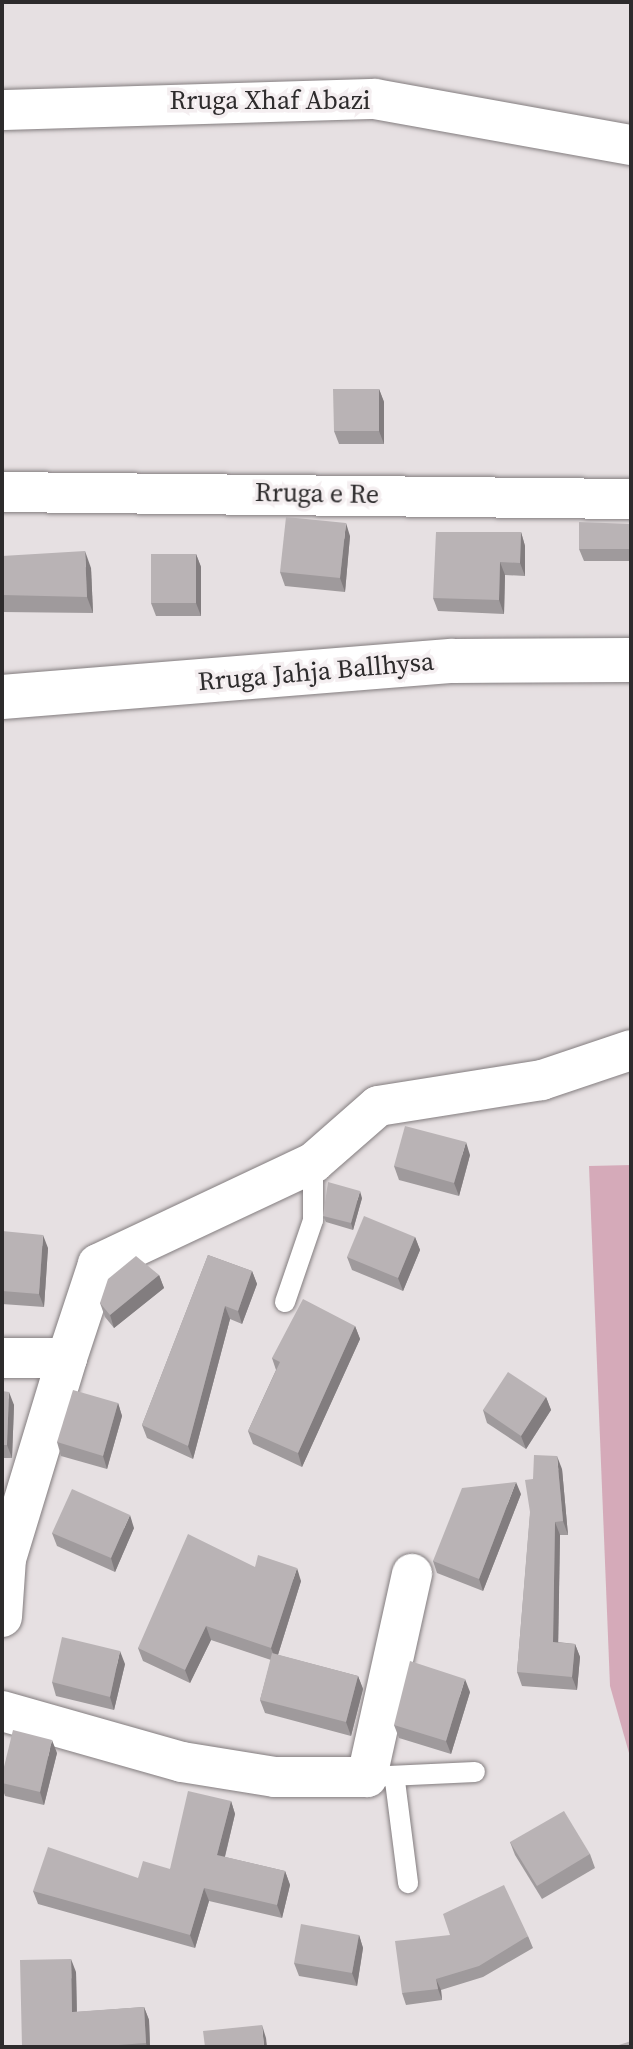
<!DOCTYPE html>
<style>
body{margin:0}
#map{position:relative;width:633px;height:2049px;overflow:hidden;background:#e6e0e2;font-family:"Source Serif 4",serif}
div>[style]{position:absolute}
.green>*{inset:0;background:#d5aab9}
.roads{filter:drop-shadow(0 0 2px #837d7f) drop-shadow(0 0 2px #837d7f)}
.service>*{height:20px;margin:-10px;padding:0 10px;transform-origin:10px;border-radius:10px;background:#fff}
.minor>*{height:40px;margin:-20px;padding:0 20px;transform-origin:20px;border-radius:20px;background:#fff}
.secondary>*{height:44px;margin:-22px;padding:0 22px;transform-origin:22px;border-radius:22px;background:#fff}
.wall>*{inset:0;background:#9f9a9c}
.shaded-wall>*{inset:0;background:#827d7f}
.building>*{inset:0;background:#b9b3b5}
span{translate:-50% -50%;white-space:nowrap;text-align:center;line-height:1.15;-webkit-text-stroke:7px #f4eef0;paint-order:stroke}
.street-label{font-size:26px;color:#2d2b2c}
.frame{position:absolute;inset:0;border:4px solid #2d2b2c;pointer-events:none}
</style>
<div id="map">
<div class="green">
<i style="clip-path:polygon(631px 1165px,631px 1760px,610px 1686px,589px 1166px)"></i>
</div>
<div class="roads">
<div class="service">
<i style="left:285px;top:1302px;width:87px;rotate:-71.1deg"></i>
<i style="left:313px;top:1220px;width:57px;rotate:-90deg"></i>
<i style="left:367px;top:1777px;width:108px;rotate:-2.7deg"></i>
<i style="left:395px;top:1781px;width:103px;rotate:82.7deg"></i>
</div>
<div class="minor">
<i style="left:2px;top:110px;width:373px;rotate:-1.7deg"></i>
<i style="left:375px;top:99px;width:260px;rotate:10.2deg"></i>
<i style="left:2px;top:492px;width:629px;rotate:0.64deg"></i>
<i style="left:2px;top:1358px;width:65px"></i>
<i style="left:67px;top:1358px;width:99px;rotate:-71.7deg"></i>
<i style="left:98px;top:1264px;width:238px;rotate:-25.2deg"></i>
<i style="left:313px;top:1163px;width:86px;rotate:-41.2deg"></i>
<i style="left:378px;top:1106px;width:166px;rotate:-9deg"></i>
<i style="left:542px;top:1080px;width:94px;rotate:-18.6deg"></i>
<i style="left:2px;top:1617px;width:58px;rotate:-86.1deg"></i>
<i style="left:6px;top:1559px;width:210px;rotate:-73.1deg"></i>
<i style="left:2px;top:1711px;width:187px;rotate:15.8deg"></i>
<i style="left:182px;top:1762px;width:94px;rotate:9.2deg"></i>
<i style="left:275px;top:1777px;width:92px"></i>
<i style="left:367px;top:1777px;width:208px;rotate:-77.5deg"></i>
</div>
<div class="secondary">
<i style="left:2px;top:697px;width:452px;rotate:-4.6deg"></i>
<i style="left:453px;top:661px;width:178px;rotate:-0.3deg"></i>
</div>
</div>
<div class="wall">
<i style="clip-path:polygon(379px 389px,384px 402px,384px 444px,339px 444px,334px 431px)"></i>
<i style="clip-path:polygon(631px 524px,631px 561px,584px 561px,579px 549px)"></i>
<i style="clip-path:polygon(521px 532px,525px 546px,525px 576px,505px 575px,504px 614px,438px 611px,433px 598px)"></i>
<i style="clip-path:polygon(350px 536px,345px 592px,285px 586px,280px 572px)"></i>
<i style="clip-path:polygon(196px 554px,201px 567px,201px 616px,156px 616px,151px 603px)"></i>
<i style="clip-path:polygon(2px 556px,91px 568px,93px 613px,2px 612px)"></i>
<i style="clip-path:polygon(470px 1155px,459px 1196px,399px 1180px,394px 1166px)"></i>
<i style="clip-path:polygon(362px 1198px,353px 1230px,326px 1222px,323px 1216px)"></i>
<i style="clip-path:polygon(2px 1231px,48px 1248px,44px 1307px,2px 1304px)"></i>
<i style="clip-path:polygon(415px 1237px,420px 1250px,403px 1291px,352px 1270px,347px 1257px)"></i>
<i style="clip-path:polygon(208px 1255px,252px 1271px,257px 1284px,242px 1324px,230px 1319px,193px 1459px,147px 1438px,142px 1425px)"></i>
<i style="clip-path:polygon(159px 1275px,164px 1288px,114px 1328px,105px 1317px,100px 1303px)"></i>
<i style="clip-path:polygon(355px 1326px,360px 1339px,302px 1467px,253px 1444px,248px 1431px,276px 1370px,272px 1358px)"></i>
<i style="clip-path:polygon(2px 1391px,14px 1405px,12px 1458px,2px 1458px)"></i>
<i style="clip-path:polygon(546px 1397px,551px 1410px,526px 1449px,487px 1423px,483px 1410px)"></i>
<i style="clip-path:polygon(118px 1403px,122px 1416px,107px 1469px,61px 1456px,57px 1442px)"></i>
<i style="clip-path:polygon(562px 1469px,568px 1535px,560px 1535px,558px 1642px,575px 1644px,580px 1657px,577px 1690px,522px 1686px,517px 1672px,533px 1479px)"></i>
<i style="clip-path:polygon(521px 1494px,483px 1591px,437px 1573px,433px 1561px)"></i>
<i style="clip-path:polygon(134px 1528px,115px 1572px,57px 1546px,52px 1533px)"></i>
<i style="clip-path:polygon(255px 1567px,301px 1581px,278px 1655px,358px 1676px,363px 1689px,351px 1736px,265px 1713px,260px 1700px,271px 1660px,211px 1640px,190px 1683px,143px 1661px,138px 1648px)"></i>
<i style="clip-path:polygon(125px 1664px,114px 1710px,56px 1696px,52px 1682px)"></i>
<i style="clip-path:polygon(470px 1692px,451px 1754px,399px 1738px,394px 1725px)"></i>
<i style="clip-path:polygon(57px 1753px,44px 1805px,5px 1796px,2px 1787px,2px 1775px)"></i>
<i style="clip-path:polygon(231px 1801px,235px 1814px,225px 1857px,285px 1871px,290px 1885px,282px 1918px,209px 1901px,195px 1948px,38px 1904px,33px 1891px,138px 1878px,170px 1869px)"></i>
<i style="clip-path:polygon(510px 1842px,590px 1854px,595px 1868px,542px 1899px,515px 1855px)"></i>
<i style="clip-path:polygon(359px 1935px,363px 1948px,357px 1986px,299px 1976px,294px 1963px)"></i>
<i style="clip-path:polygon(528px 1936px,533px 1948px,483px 1977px,441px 1990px,442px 2000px,406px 2005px,402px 1993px)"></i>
<i style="clip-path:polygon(76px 1972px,77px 2012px,144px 2007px,149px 2020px,150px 2047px,22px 2047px)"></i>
</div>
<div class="shaded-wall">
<i style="clip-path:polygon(379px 389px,384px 402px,384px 444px,379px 431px)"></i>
<i style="clip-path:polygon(346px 523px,350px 536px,345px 592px,340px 578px)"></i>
<i style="clip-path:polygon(521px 532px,525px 546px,525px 576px,520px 563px)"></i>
<i style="clip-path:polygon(85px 551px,91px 568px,93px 613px,87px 597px)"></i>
<i style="clip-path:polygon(196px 554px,201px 567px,201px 616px,196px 603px)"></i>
<i style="clip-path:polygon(500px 562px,505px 575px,504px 614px,499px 600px)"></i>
<i style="clip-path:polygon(466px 1142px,470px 1155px,459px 1196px,454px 1183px)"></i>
<i style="clip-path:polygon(360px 1191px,362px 1198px,353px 1230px,351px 1223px)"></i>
<i style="clip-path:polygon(43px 1235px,48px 1248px,44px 1307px,39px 1294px)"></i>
<i style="clip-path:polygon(415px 1237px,420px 1250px,403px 1291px,398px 1278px)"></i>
<i style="clip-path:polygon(252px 1271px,257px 1284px,242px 1324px,238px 1311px)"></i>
<i style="clip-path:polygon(159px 1275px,164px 1288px,114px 1328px,110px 1315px)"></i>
<i style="clip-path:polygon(225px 1306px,230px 1319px,193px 1459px,188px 1446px)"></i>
<i style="clip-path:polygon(355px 1326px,360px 1339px,302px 1467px,298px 1453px)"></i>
<i style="clip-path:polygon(9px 1392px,14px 1405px,12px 1458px,7px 1445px)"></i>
<i style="clip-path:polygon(546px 1397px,551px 1410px,526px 1449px,521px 1436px)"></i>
<i style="clip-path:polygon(118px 1403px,122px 1416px,107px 1469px,103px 1456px)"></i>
<i style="clip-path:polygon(557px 1456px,562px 1469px,568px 1535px,563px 1521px)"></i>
<i style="clip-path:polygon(516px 1482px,521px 1494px,483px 1591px,479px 1579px)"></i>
<i style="clip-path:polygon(130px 1515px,134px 1528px,115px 1572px,111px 1558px)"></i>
<i style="clip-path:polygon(555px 1522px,560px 1535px,558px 1655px,553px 1642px)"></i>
<i style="clip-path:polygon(297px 1568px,301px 1581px,276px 1661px,271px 1648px)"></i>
<i style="clip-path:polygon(206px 1626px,211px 1640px,190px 1683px,185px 1670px)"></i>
<i style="clip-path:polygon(575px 1644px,580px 1657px,577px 1690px,572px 1677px)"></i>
<i style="clip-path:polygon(120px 1651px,125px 1664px,114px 1710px,110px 1697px)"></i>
<i style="clip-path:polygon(358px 1676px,363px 1689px,351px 1736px,346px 1722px)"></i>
<i style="clip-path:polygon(465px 1679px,470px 1692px,451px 1754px,446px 1741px)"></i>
<i style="clip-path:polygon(52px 1740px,57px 1753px,44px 1805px,40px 1792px)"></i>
<i style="clip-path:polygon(231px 1801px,235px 1814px,222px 1868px,217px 1855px)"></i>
<i style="clip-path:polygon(285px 1871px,290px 1885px,282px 1918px,277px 1905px)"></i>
<i style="clip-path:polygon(204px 1888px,209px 1901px,195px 1948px,190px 1935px)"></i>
<i style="clip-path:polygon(359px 1935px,363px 1948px,357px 1986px,352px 1973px)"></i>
<i style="clip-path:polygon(71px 1959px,76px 1972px,77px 2025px,72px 2012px)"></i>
<i style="clip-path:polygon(436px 1979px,441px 1990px,442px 2000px,438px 1989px)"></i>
<i style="clip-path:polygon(144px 2007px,149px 2020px,150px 2047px,147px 2047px,146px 2043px)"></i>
<i style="clip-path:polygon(262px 2025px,266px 2038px,267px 2047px,264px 2047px)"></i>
</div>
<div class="building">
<i style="clip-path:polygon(333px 389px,379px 389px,379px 431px,334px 431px)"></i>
<i style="clip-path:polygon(286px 517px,346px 523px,340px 578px,280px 572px)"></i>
<i style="clip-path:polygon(579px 522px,631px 524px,631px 549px,579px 549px)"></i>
<i style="clip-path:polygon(436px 532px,521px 532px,520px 563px,500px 562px,499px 600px,433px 598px)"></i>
<i style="clip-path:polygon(85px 551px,87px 597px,2px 595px,2px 556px)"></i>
<i style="clip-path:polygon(151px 554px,196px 554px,196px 603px,151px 603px)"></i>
<i style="clip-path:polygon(405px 1126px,466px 1142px,454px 1183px,394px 1166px)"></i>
<i style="clip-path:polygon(328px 1182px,360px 1191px,351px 1223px,323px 1216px)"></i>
<i style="clip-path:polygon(364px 1216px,415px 1237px,398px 1278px,347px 1257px)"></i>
<i style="clip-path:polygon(2px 1231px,43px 1235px,39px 1294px,2px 1291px)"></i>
<i style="clip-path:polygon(208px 1255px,252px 1271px,238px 1311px,225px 1306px,188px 1446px,142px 1425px)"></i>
<i style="clip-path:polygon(136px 1256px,159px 1275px,110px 1315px,100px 1303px,108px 1279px)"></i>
<i style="clip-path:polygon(303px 1299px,355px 1326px,298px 1453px,248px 1431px,280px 1362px,272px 1358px)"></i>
<i style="clip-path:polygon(508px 1372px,546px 1397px,521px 1436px,483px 1410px)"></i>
<i style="clip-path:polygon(73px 1390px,118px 1403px,103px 1456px,57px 1442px)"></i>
<i style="clip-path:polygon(2px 1391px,9px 1392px,7px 1445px,2px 1445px)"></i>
<i style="clip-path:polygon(534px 1455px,557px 1456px,563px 1521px,555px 1522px,553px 1642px,575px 1644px,572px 1677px,517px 1672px,530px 1512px,525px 1480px,533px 1479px)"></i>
<i style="clip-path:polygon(516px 1482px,479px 1579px,433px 1561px,462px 1488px)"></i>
<i style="clip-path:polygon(72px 1489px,130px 1515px,111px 1558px,52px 1533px)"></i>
<i style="clip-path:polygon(188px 1534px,255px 1567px,258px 1555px,297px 1568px,271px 1648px,206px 1626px,185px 1670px,138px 1648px)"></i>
<i style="clip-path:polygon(62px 1637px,120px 1651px,110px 1697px,52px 1682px)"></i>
<i style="clip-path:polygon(272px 1653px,358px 1676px,346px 1722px,260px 1700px)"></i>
<i style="clip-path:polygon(410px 1661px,465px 1679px,446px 1741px,394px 1725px)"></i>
<i style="clip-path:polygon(13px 1730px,52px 1740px,40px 1792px,2px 1783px,2px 1775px)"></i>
<i style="clip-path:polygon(188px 1791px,231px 1801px,217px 1855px,285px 1871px,277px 1905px,204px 1888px,190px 1935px,33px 1891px,48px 1847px,138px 1878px,143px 1861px,170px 1869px)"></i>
<i style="clip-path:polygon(564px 1811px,590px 1854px,537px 1886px,510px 1842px)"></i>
<i style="clip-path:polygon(504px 1885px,528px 1936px,479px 1966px,436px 1979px,438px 1989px,402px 1993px,395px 1941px,450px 1935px,443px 1914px)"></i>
<i style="clip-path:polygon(301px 1924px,359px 1935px,352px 1973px,294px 1963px)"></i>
<i style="clip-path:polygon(71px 1959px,72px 2012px,144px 2007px,146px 2043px,91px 2047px,22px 2047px,20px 1960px)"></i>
<i style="clip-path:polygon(262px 2025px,264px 2047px,205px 2047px,203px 2031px)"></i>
<i style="clip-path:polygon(631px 2041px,631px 2047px,613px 2047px)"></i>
</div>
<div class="street-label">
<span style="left:270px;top:101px">Rruga Xhaf Abazi</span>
<span style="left:317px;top:494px;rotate:1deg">Rruga e Re</span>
<span style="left:316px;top:672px;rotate:-5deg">Rruga Jahja Ballhysa</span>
</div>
<div class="frame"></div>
</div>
